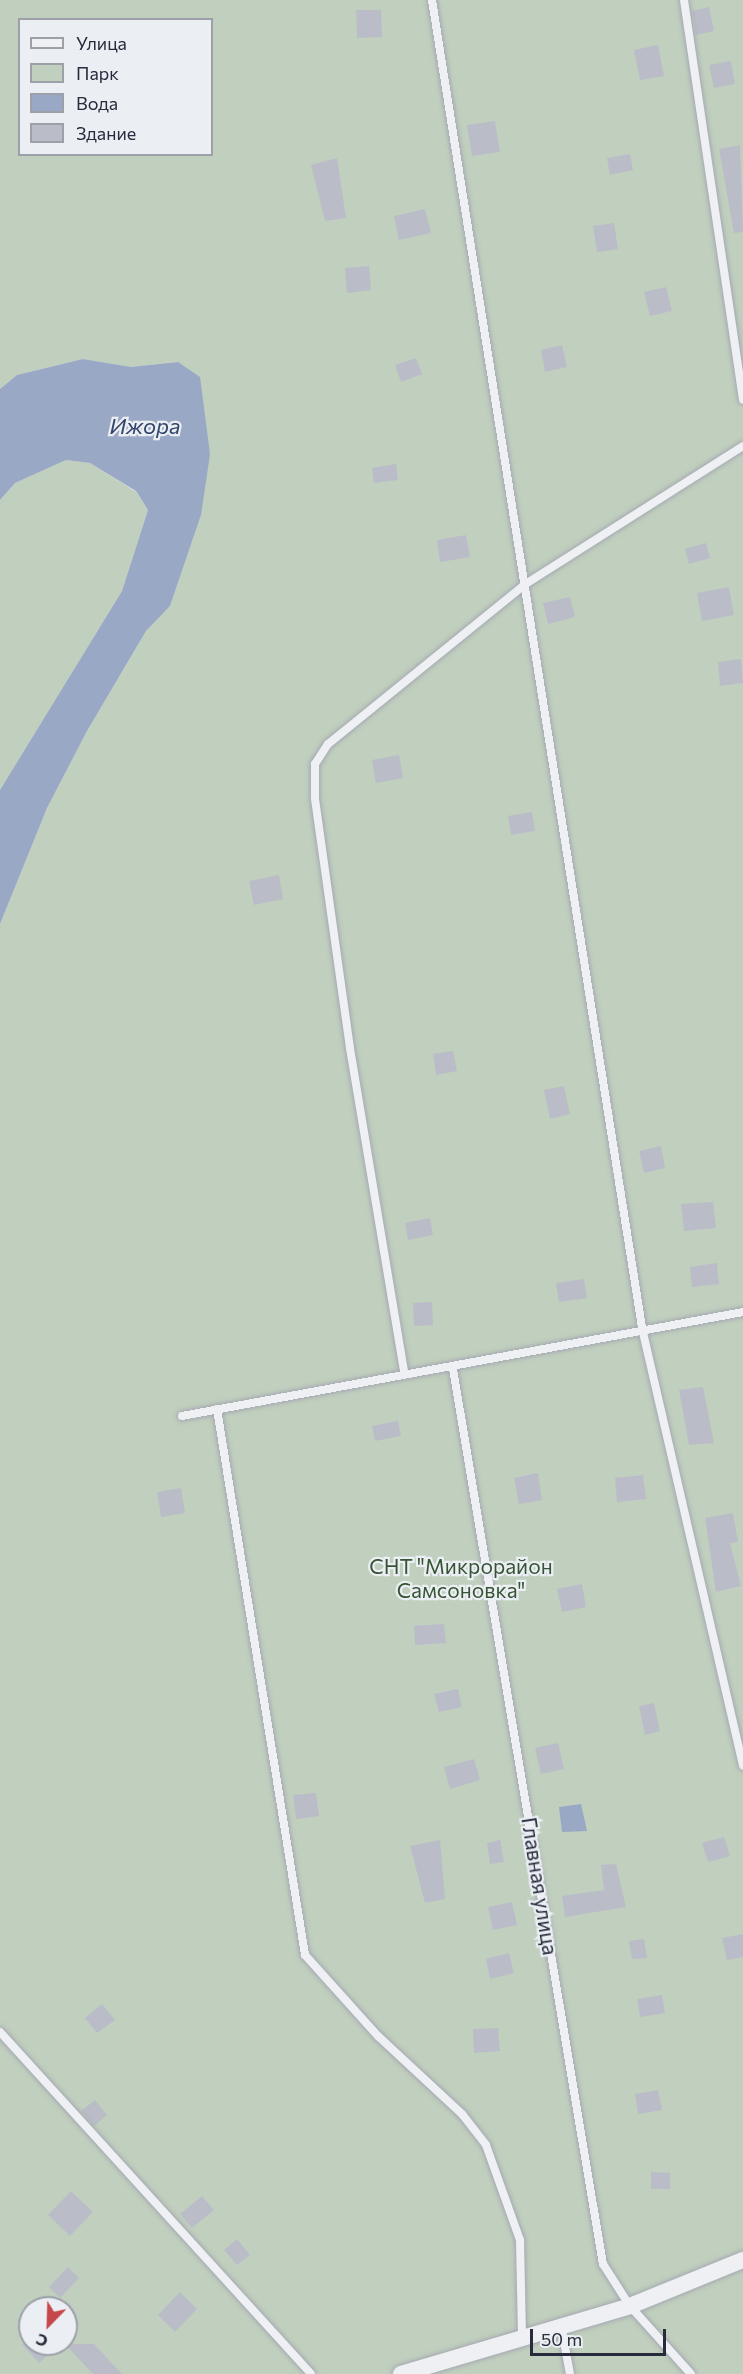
<!DOCTYPE html>
<meta charset="utf-8">
<style>
body{margin:0}
#map{position:relative;width:743px;height:2374px;overflow:hidden;background:#dcdfe5;font-family:Commissioner,sans-serif}
div>[style]{position:absolute}
.green>*{inset:0;background:#c0cfbe}
.water>*{inset:0;background:#99a8c4}
.building>*{inset:0;background:#babdc8}
.roads{filter:drop-shadow(0 0 2px #a6a9b2) drop-shadow(0 0 2px #a6a9b2)}
.service>*{height:8px;margin:-4px;padding:0 4px;transform-origin:4px;border-radius:4px;background:#eff0f4}
.minor>*{height:16px;margin:-8px;padding:0 8px;transform-origin:8px;border-radius:8px;background:#eff0f4}
span{translate:-50% -50%;white-space:nowrap;text-align:center;line-height:1.15;-webkit-text-stroke:4.5px #ebeef3;paint-order:stroke}
.park-label{font-size:21px;color:#375535}
.street-label{font-size:21px;color:#272b3b}
.water-label{font-size:22px;color:#34456c;font-style:italic}
.legend{position:absolute;left:18px;top:18px;width:195px;height:138px;box-sizing:border-box;background:#ebeef3;border:2px solid #9da0a9;margin:0;padding:8px 10px;list-style:none;font-size:18px;color:#272b3b}
.legend li{display:flex;align-items:center;gap:12px;height:30px}
.legend b{width:30px;border:2px solid #9da0a9}
.north{position:absolute;left:18px;top:2296px;width:60px;height:60px;box-sizing:border-box;background:#ebeef3;border:2px solid #9da0a9;border-radius:50%;rotate:203deg;font-size:16px;font-weight:700;line-height:24px;text-align:center;color:#272b3b}
.north::after{content:'';display:block;margin:auto;width:21px;height:27px;background:#c54749;clip-path:polygon(50% 0,100% 100%,50% 72%,0 100%)}
.scale{position:absolute;left:530px;top:2329px;width:136px;height:27px;box-sizing:border-box;border:3px solid #272b3b;border-top:0;padding-left:8px;font-size:18px;line-height:21px;white-space:nowrap;color:#272b3b;-webkit-text-stroke:4px #ebeef3;paint-order:stroke}
</style>
<div id="map">
<div class="green">
<i style="clip-path:polygon(evenodd,0 0,743px 0,743px 2374px,0 2374px,0 924px,47px 808px,87px 731px,146px 631px,170px 606px,201px 515px,178px 362px,131px 367px,83px 359px,17px 375px,0 389px,0 0,20px 20px,212px 20px,212px 154px,20px 154px,20px 20px,0 0,30px 2308px,66px 2308px,66px 2344px,30px 2344px,30px 2308px)"></i>
<i style="clip-path:polygon(66px 460px,90px 463px,136px 492px,148px 510px,122px 591px,0 790px,0 500px,15px 483px)"></i>
</div>
<div class="water">
<i style="clip-path:polygon(83px 359px,131px 367px,178px 362px,200px 377px,210px 454px,201px 515px,170px 606px,146px 631px,87px 731px,47px 808px,0 924px,0 790px,122px 591px,148px 510px,136px 491px,90px 463px,66px 460px,15px 483px,0 500px,0 389px,17px 375px)"></i>
<i style="clip-path:polygon(581px 1804px,587px 1831px,562px 1832px,559px 1807px)"></i>
</div>
<div class="building">
<i style="clip-path:polygon(709px 7px,714px 31px,696px 35px,692px 11px)"></i>
<i style="clip-path:polygon(356px 10px,381px 10px,382px 37px,357px 38px)"></i>
<i style="clip-path:polygon(658px 45px,664px 76px,640px 80px,634px 50px)"></i>
<i style="clip-path:polygon(731px 61px,735px 84px,714px 88px,709px 65px)"></i>
<i style="clip-path:polygon(495px 121px,500px 152px,472px 156px,467px 125px)"></i>
<i style="clip-path:polygon(740px 145px,743px 232px,734px 233px,719px 149px)"></i>
<i style="clip-path:polygon(630px 154px,633px 170px,610px 175px,607px 158px)"></i>
<i style="clip-path:polygon(337px 158px,346px 218px,325px 221px,311px 165px)"></i>
<i style="clip-path:polygon(425px 209px,431px 233px,399px 240px,394px 216px)"></i>
<i style="clip-path:polygon(614px 223px,618px 249px,597px 252px,593px 226px)"></i>
<i style="clip-path:polygon(369px 266px,371px 290px,347px 293px,345px 268px)"></i>
<i style="clip-path:polygon(666px 287px,672px 311px,650px 316px,644px 292px)"></i>
<i style="clip-path:polygon(562px 345px,567px 367px,545px 372px,541px 350px)"></i>
<i style="clip-path:polygon(416px 358px,422px 374px,401px 382px,395px 365px)"></i>
<i style="clip-path:polygon(396px 464px,398px 480px,374px 483px,372px 468px)"></i>
<i style="clip-path:polygon(466px 535px,470px 557px,440px 562px,437px 540px)"></i>
<i style="clip-path:polygon(706px 543px,710px 558px,689px 564px,685px 549px)"></i>
<i style="clip-path:polygon(729px 587px,734px 615px,702px 621px,697px 593px)"></i>
<i style="clip-path:polygon(570px 597px,575px 617px,548px 624px,543px 603px)"></i>
<i style="clip-path:polygon(741px 659px,743px 683px,720px 686px,718px 662px)"></i>
<i style="clip-path:polygon(399px 755px,403px 778px,376px 783px,372px 760px)"></i>
<i style="clip-path:polygon(532px 812px,535px 831px,511px 835px,508px 816px)"></i>
<i style="clip-path:polygon(279px 875px,283px 899px,254px 905px,249px 881px)"></i>
<i style="clip-path:polygon(453px 1051px,457px 1071px,436px 1075px,433px 1054px)"></i>
<i style="clip-path:polygon(564px 1086px,570px 1114px,550px 1119px,544px 1090px)"></i>
<i style="clip-path:polygon(661px 1146px,665px 1168px,644px 1173px,639px 1151px)"></i>
<i style="clip-path:polygon(713px 1202px,716px 1228px,684px 1231px,681px 1204px)"></i>
<i style="clip-path:polygon(430px 1218px,433px 1235px,408px 1240px,405px 1223px)"></i>
<i style="clip-path:polygon(717px 1263px,719px 1284px,692px 1287px,690px 1267px)"></i>
<i style="clip-path:polygon(584px 1279px,587px 1298px,559px 1302px,556px 1283px)"></i>
<i style="clip-path:polygon(432px 1302px,433px 1325px,414px 1326px,413px 1303px)"></i>
<i style="clip-path:polygon(703px 1387px,714px 1443px,689px 1445px,679px 1390px)"></i>
<i style="clip-path:polygon(398px 1421px,401px 1436px,375px 1441px,372px 1426px)"></i>
<i style="clip-path:polygon(538px 1473px,542px 1500px,519px 1504px,514px 1478px)"></i>
<i style="clip-path:polygon(643px 1475px,646px 1499px,617px 1502px,615px 1478px)"></i>
<i style="clip-path:polygon(181px 1488px,185px 1513px,161px 1517px,157px 1492px)"></i>
<i style="clip-path:polygon(733px 1513px,738px 1542px,730px 1543px,741px 1586px,716px 1592px,705px 1518px)"></i>
<i style="clip-path:polygon(582px 1584px,586px 1607px,562px 1612px,557px 1589px)"></i>
<i style="clip-path:polygon(444px 1624px,446px 1643px,415px 1645px,414px 1626px)"></i>
<i style="clip-path:polygon(458px 1689px,462px 1707px,439px 1712px,434px 1694px)"></i>
<i style="clip-path:polygon(654px 1703px,660px 1731px,645px 1735px,639px 1706px)"></i>
<i style="clip-path:polygon(558px 1743px,564px 1769px,541px 1774px,535px 1748px)"></i>
<i style="clip-path:polygon(474px 1759px,480px 1780px,450px 1789px,444px 1767px)"></i>
<i style="clip-path:polygon(316px 1793px,319px 1816px,296px 1819px,293px 1795px)"></i>
<i style="clip-path:polygon(724px 1837px,730px 1856px,708px 1862px,702px 1843px)"></i>
<i style="clip-path:polygon(440px 1840px,445px 1899px,425px 1903px,410px 1846px)"></i>
<i style="clip-path:polygon(500px 1840px,504px 1862px,490px 1864px,487px 1843px)"></i>
<i style="clip-path:polygon(616px 1864px,626px 1907px,565px 1917px,562px 1896px,604px 1890px,601px 1865px)"></i>
<i style="clip-path:polygon(512px 1902px,517px 1925px,493px 1930px,488px 1907px)"></i>
<i style="clip-path:polygon(743px 1934px,743px 1957px,727px 1960px,722px 1938px)"></i>
<i style="clip-path:polygon(644px 1939px,647px 1958px,632px 1959px,629px 1941px)"></i>
<i style="clip-path:polygon(509px 1953px,514px 1973px,490px 1979px,486px 1959px)"></i>
<i style="clip-path:polygon(662px 1995px,665px 2013px,640px 2017px,637px 1999px)"></i>
<i style="clip-path:polygon(102px 2004px,115px 2020px,97px 2033px,85px 2018px)"></i>
<i style="clip-path:polygon(498px 2028px,500px 2051px,474px 2053px,473px 2029px)"></i>
<i style="clip-path:polygon(658px 2090px,662px 2110px,638px 2114px,635px 2094px)"></i>
<i style="clip-path:polygon(95px 2100px,107px 2115px,94px 2126px,81px 2111px)"></i>
<i style="clip-path:polygon(651px 2172px,670px 2173px,670px 2189px,651px 2189px)"></i>
<i style="clip-path:polygon(71px 2191px,93px 2212px,70px 2236px,48px 2215px)"></i>
<i style="clip-path:polygon(202px 2196px,214px 2210px,192px 2228px,180px 2214px)"></i>
<i style="clip-path:polygon(237px 2239px,250px 2255px,237px 2265px,224px 2250px)"></i>
<i style="clip-path:polygon(68px 2267px,79px 2278px,60px 2298px,49px 2287px)"></i>
<i style="clip-path:polygon(180px 2292px,197px 2309px,175px 2332px,158px 2315px)"></i>
<i style="clip-path:polygon(22px 2344px,60px 2344px,39px 2363px)"></i>
<i style="clip-path:polygon(65px 2344px,94px 2344px,122px 2374px,93px 2374px)"></i>
</div>
<div class="roads">
<div class="service">
<i style="left:432px;top:0;width:1345px;rotate:81.01deg"></i>
<i style="left:642px;top:1328px;width:449px;rotate:77deg"></i>
<i style="left:684px;top:0;width:404px;rotate:81.6deg"></i>
<i style="left:453px;top:1369px;width:907px;rotate:80.49deg"></i>
<i style="left:603px;top:2264px;width:50px;rotate:57.3deg"></i>
<i style="left:630px;top:2306px;width:91px;rotate:48.1deg"></i>
<i style="left:404px;top:1371px;width:327px;rotate:-99.5deg"></i>
<i style="left:350px;top:1048px;width:252px;rotate:-98deg"></i>
<i style="left:315px;top:798px;width:34px;rotate:-90deg"></i>
<i style="left:315px;top:764px;width:24px;rotate:-57deg"></i>
<i style="left:328px;top:744px;width:252px;rotate:-39deg"></i>
<i style="left:524px;top:585px;width:259px;rotate:-32.4deg"></i>
<i style="left:217px;top:1409px;width:553px;rotate:80.84deg"></i>
<i style="left:305px;top:1955px;width:109px;rotate:48deg"></i>
<i style="left:378px;top:2036px;width:115px;rotate:42.9deg"></i>
<i style="left:462px;top:2114px;width:39px;rotate:52deg"></i>
<i style="left:486px;top:2145px;width:101px;rotate:70.3deg"></i>
<i style="left:520px;top:2240px;width:96px;rotate:88.8deg"></i>
<i style="left:182px;top:1416px;width:571px;rotate:-10.5deg"></i>
<i style="left:0;top:2032px;width:462px;rotate:47.7deg"></i>
<i style="left:561px;top:2325px;width:50px;rotate:79.6deg"></i>
</div>
<div class="minor">
<i style="left:401px;top:2374px;width:239px;rotate:-16.5deg"></i>
<i style="left:630px;top:2306px;width:122px;rotate:-22.2deg"></i>
</div>
</div>
<div class="park-label">
<span style="left:461px;top:1578px">СНТ "Микрорайон<br>Самсоновка"</span>
</div>
<div class="street-label">
<span style="left:540px;top:1886px;rotate:81deg">Главная улица</span>
</div>
<div class="water-label">
<span style="left:145px;top:426px">Ижора</span>
</div>
<ul class="legend">
<li><b style="height:8px;background:#eff0f4"></b>Улица</li>
<li><b style="height:16px;background:#c0cfbe"></b>Парк</li>
<li><b style="height:16px;background:#99a8c4"></b>Вода</li>
<li><b style="height:16px;background:#babdc8"></b>Здание</li>
</ul>
<div class="north">С</div>
<div class="scale">50 m</div>
</div>
